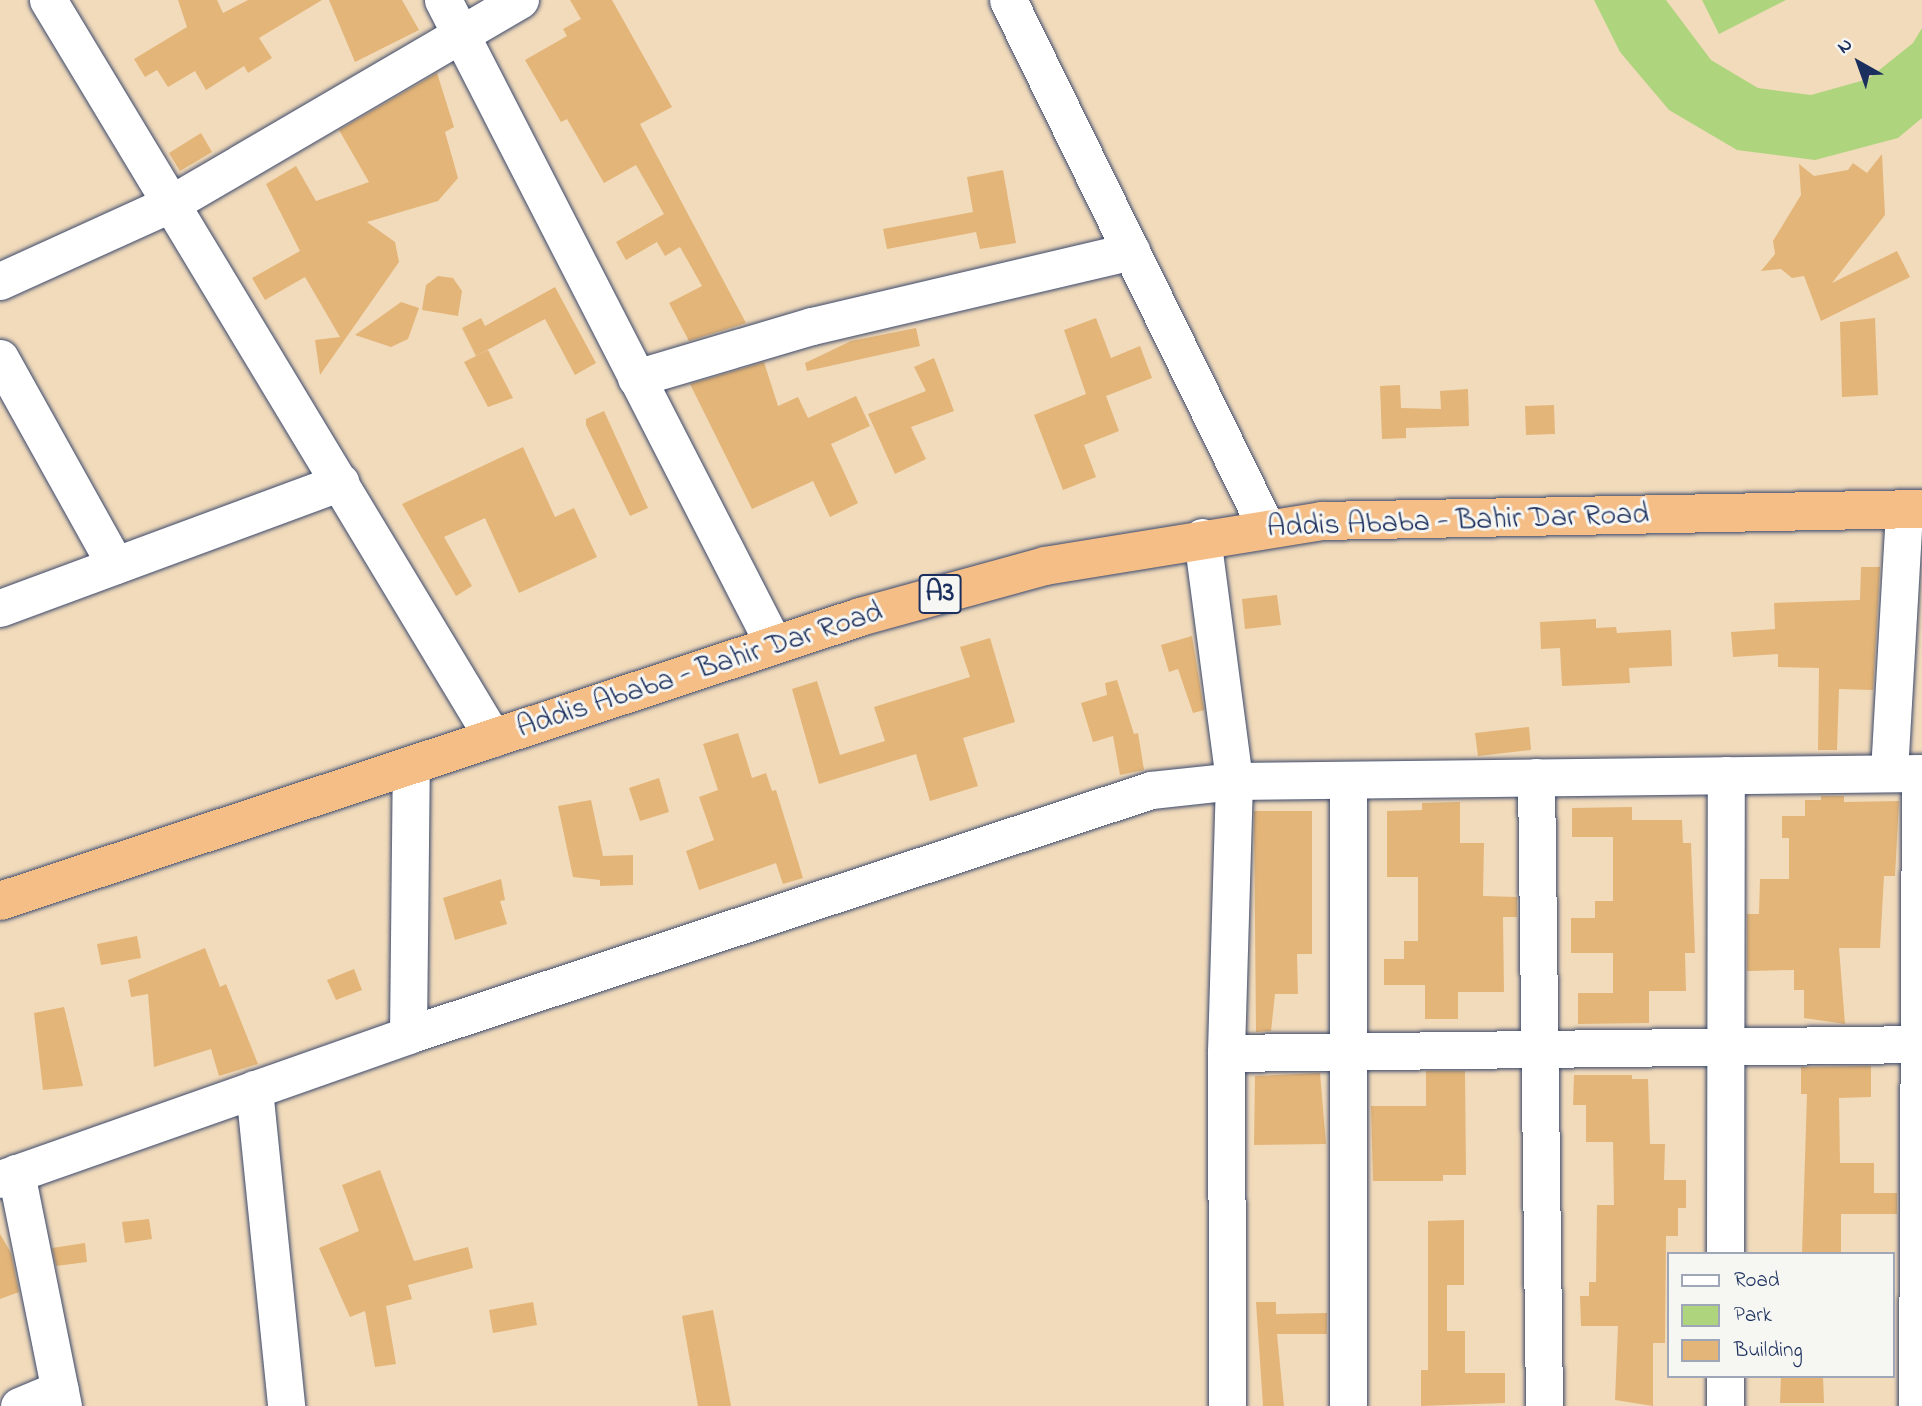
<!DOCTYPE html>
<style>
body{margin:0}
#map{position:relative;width:1922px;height:1406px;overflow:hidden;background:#f2dbbb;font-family:"Indie Flower",sans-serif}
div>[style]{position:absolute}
.green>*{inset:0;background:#afd47e}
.building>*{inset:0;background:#e3b578}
.roads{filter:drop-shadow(0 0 2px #3b496c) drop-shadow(0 0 2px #3b496c)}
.minor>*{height:37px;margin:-18.5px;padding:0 18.5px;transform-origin:18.5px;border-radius:18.5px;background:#fff}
.highway>*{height:38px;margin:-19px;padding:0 19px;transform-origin:19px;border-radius:19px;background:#f6be87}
span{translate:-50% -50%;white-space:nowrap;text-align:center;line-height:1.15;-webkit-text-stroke:6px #f6f6f2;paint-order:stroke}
.shield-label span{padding:2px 5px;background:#f6f6f2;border:2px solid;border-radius:5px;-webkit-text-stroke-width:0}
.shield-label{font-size:28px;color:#1b2f5e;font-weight:700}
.street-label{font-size:30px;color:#1b2f5e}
.legend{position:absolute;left:1667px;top:1252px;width:228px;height:126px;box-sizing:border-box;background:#f6f6f2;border:2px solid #9ea6b7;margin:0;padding:9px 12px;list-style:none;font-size:21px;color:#1b2f5e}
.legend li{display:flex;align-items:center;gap:14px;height:35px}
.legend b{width:35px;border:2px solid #9ea6b7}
.north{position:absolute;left:1824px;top:28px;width:70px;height:70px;-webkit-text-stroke:5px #f6f6f2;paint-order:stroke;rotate:320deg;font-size:19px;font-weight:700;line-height:28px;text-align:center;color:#1b2f5e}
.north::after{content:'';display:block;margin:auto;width:24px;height:32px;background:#1b2f5e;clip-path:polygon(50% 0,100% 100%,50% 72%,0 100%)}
</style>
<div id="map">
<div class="green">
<i style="clip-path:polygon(1594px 0,1666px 0,1711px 60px,1758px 88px,1811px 95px,1868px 79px,1913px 43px,1922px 28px,1922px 118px,1898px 138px,1815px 160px,1737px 150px,1669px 110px,1620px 52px)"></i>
<i style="clip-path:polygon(1702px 0,1786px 0,1719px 34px)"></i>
</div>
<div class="building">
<i style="clip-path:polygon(178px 0,217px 0,223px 13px,248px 0,322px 0,259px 38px,272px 58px,248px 73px,244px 66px,206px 90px,195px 71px,168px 87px,157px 70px,145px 77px,134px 59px,187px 27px)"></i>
<i style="clip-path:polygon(329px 0,402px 0,419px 30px,355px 62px)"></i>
<i style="clip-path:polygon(570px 0,612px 0,672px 107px,640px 124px,746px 323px,689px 341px,669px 303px,702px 286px,680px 247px,665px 256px,657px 242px,626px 260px,616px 242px,664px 214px,636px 165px,604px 183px,567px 119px,561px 122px,525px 60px,567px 36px,563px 29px,581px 19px)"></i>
<i style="clip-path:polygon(437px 73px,454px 127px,445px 132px,458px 178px,438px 201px,367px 222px,395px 242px,399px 262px,320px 375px,315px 340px,340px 337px,305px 277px,265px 300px,252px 278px,300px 251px,266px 184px,296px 166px,316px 201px,369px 182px,339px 130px)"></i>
<i style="clip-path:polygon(201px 133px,212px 152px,180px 171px,169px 153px)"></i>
<i style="clip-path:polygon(1882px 154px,1885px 215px,1832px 283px,1897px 251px,1910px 277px,1821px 321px,1804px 276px,1792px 278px,1781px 269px,1761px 271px,1775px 254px,1773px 241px,1801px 195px,1799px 164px,1814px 176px,1848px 170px,1853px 163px,1867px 173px)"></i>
<i style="clip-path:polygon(1003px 170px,1016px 243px,980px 249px,976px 232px,887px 249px,883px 229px,973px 212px,967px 177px)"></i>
<i style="clip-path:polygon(438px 276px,453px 278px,462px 291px,458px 316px,422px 310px,426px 285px)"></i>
<i style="clip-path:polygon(555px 287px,596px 363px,575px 375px,545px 319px,476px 356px,462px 328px,481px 318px,485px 326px)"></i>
<i style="clip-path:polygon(401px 302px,419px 308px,408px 339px,391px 347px,355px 335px)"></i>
<i style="clip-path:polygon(1096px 318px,1111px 358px,1140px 346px,1152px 378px,1106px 396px,1119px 431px,1084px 445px,1096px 477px,1063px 490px,1034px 415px,1086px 394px,1064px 330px)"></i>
<i style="clip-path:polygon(1875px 318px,1878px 395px,1842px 397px,1840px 322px)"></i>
<i style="clip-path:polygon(916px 328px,920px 346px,807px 371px,805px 363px,851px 341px)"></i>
<i style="clip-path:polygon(488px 350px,513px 398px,488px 407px,464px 362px)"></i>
<i style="clip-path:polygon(934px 358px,954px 411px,911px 427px,926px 459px,895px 474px,868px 414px,926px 391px,914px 367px)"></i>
<i style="clip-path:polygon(764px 362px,778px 406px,798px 397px,808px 418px,856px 396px,870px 426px,831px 444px,858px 503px,830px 517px,813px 481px,752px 509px,690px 384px)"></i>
<i style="clip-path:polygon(1400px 385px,1401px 408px,1441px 409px,1440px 391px,1468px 389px,1469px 426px,1406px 428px,1406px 438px,1382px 439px,1380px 386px)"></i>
<i style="clip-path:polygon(1554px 405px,1555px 434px,1526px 435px,1525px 406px)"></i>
<i style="clip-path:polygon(604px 411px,648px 508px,630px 516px,586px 425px,586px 419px)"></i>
<i style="clip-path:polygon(523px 447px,555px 517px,574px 508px,597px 557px,519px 593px,485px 518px,444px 537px,472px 586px,456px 596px,402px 504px)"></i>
<i style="clip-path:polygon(1861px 567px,1880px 567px,1873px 690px,1839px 689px,1837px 750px,1818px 750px,1819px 668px,1778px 667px,1778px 654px,1733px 657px,1731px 632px,1775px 629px,1774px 603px,1860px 600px)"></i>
<i style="clip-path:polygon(1277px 595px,1281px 625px,1245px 629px,1242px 599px)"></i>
<i style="clip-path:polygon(1596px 619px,1596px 628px,1616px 627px,1617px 633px,1671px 630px,1672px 666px,1629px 668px,1630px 683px,1562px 686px,1560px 648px,1541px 649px,1540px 622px)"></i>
<i style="clip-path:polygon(1192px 636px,1204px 710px,1193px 713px,1178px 669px,1169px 672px,1161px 645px)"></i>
<i style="clip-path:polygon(990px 638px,1015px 722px,963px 738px,978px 786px,930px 801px,916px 754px,819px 784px,792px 689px,817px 681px,840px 755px,885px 741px,874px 707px,970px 677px,960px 647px)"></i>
<i style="clip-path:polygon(1117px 680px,1134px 734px,1138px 733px,1144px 770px,1120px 775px,1113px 736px,1093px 742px,1081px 703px,1107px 695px,1105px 683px)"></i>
<i style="clip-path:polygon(1529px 727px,1531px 750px,1478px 756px,1475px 733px)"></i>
<i style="clip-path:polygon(738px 733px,752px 778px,766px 773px,772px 791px,776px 790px,803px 878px,783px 884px,776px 863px,699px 890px,686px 851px,714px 840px,699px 797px,718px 790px,703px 744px)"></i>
<i style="clip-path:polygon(659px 778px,669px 812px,640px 821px,629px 788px)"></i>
<i style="clip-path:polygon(1821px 796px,1844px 796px,1844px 802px,1899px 801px,1895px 876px,1884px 876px,1880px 948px,1839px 948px,1845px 1024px,1804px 1018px,1804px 990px,1794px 990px,1794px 970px,1747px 971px,1747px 914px,1759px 914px,1760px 879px,1789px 879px,1789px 838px,1782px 838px,1782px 816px,1805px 816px,1805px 800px,1821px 800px)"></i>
<i style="clip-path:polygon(591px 800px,603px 856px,633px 855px,633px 885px,600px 886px,600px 880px,573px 877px,558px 806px)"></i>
<i style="clip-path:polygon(1460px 802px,1460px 843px,1484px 843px,1483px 896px,1517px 897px,1517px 917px,1503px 917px,1504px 992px,1458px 992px,1458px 1019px,1425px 1019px,1425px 985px,1384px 985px,1384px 959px,1404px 959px,1404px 941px,1418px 941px,1418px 877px,1387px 877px,1387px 811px,1422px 810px,1422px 803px)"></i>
<i style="clip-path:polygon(1632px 807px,1632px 820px,1682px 820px,1683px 843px,1691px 843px,1695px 953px,1685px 953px,1686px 991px,1649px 991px,1649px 1023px,1578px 1024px,1578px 993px,1613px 993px,1613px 953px,1571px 953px,1571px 918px,1595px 918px,1595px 901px,1613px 901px,1613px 837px,1572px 837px,1572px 808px)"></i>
<i style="clip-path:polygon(1254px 811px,1312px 811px,1312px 954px,1297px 954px,1298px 994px,1275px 994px,1271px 1031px,1256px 1032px)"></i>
<i style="clip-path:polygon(501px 879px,505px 900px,500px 901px,507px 924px,455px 940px,443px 898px)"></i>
<i style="clip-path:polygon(137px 936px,141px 958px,101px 965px,97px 944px)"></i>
<i style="clip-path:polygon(205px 948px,220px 987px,226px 984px,258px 1064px,219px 1076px,211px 1049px,154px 1067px,148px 994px,131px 997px,128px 980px)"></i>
<i style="clip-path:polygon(354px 969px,362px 990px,336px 1000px,327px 980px)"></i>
<i style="clip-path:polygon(64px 1007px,83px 1086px,43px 1090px,34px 1013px)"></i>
<i style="clip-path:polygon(1871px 1066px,1871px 1097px,1839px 1098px,1840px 1163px,1874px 1163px,1874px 1193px,1897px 1193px,1897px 1214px,1841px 1214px,1841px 1254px,1802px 1254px,1807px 1094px,1801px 1094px,1801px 1067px)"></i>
<i style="clip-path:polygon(1426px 1071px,1465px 1071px,1466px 1175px,1443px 1175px,1443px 1181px,1373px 1181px,1371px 1106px,1426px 1106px)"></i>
<i style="clip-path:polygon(1320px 1073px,1326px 1144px,1254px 1145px,1255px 1076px)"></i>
<i style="clip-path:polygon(1574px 1075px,1632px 1075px,1632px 1079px,1648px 1079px,1650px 1144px,1665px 1144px,1664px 1180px,1686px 1180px,1686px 1208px,1678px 1208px,1678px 1236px,1666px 1236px,1665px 1343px,1653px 1343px,1653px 1406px,1615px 1400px,1618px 1326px,1581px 1326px,1580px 1296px,1589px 1296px,1589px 1282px,1596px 1282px,1597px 1205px,1614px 1205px,1613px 1142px,1586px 1142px,1586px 1105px,1573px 1105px)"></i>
<i style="clip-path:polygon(380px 1170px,414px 1261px,468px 1247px,473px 1268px,408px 1285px,412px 1299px,386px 1306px,396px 1364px,375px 1367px,365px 1311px,350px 1317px,319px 1248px,359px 1231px,342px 1185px)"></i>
<i style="clip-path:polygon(149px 1219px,152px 1239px,125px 1243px,122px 1222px)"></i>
<i style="clip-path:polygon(1464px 1220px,1464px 1285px,1447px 1285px,1447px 1331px,1465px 1331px,1465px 1373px,1505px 1373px,1505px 1403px,1421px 1406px,1421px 1370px,1428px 1370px,1428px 1221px)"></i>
<i style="clip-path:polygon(0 1234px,11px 1253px,19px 1292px,0 1299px)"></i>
<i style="clip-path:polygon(85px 1243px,87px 1262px,56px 1266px,52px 1248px)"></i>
<i style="clip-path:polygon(533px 1302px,537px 1325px,493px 1333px,489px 1310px)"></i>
<i style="clip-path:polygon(1256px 1302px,1276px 1302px,1276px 1314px,1327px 1313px,1327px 1334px,1277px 1334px,1284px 1406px,1263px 1406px)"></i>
<i style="clip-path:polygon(713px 1310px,731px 1406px,698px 1406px,682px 1316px)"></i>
<i style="clip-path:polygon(1781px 1376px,1823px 1376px,1824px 1403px,1780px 1403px)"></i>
</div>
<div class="roads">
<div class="minor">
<i style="left:48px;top:0;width:862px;rotate:58.91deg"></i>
<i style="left:443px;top:0;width:725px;rotate:62.83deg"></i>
<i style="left:1008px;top:0;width:587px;rotate:63.92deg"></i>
<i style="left:0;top:281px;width:189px;rotate:-24.4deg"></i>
<i style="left:172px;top:203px;width:403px;rotate:-30.3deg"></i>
<i style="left:0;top:358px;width:237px;rotate:60.9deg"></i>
<i style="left:636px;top:378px;width:184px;rotate:-16.5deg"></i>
<i style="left:812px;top:326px;width:328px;rotate:-13.2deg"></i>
<i style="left:1202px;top:537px;width:246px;rotate:82.5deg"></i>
<i style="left:1234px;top:781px;width:272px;rotate:91.7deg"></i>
<i style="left:1226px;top:1053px;width:353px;rotate:89.8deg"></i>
<i style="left:0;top:608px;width:363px;rotate:-20.3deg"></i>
<i style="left:1889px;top:772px;width:262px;rotate:-86.7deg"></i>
<i style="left:1536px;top:777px;width:629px;rotate:89.27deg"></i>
<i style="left:408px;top:1035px;width:270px;rotate:-89.4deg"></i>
<i style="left:1226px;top:1053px;width:696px;rotate:-0.74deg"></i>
<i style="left:254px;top:1089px;width:319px;rotate:84.2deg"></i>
<i style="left:16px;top:1173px;width:238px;rotate:78.6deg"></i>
<i style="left:0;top:1179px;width:433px;rotate:-19.4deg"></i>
<i style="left:408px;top:1035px;width:782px;rotate:-18.25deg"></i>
<i style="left:1151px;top:790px;width:83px;rotate:-6.2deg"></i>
<i style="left:1234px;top:781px;width:688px;rotate:-0.67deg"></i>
<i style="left:1725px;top:1254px;width:479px;rotate:-89.9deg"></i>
<i style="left:19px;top:1406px;width:44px;rotate:-22.5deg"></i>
<i style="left:1348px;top:1406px;width:626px;rotate:-90deg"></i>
<i style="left:1725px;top:1406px;width:30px;rotate:-90deg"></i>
<i style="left:1917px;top:1406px;width:633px;rotate:-89.73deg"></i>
</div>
<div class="highway">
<i style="left:0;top:901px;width:906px;rotate:-18.27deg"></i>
<i style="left:860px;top:617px;width:192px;rotate:-15.4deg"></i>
<i style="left:1045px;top:566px;width:281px;rotate:-9.2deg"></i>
<i style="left:1322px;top:521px;width:600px;rotate:-1.15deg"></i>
</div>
</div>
<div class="shield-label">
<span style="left:940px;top:594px">A3</span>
</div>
<div class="street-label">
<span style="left:1458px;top:522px;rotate:-2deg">Addis Ababa - Bahir Dar Road</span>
<span style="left:700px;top:671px;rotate:-18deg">Addis Ababa - Bahir Dar Road</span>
</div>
<ul class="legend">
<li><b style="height:9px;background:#fff"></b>Road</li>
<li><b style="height:19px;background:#afd47e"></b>Park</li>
<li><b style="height:19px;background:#e3b578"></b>Building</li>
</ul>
<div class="north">N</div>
</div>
